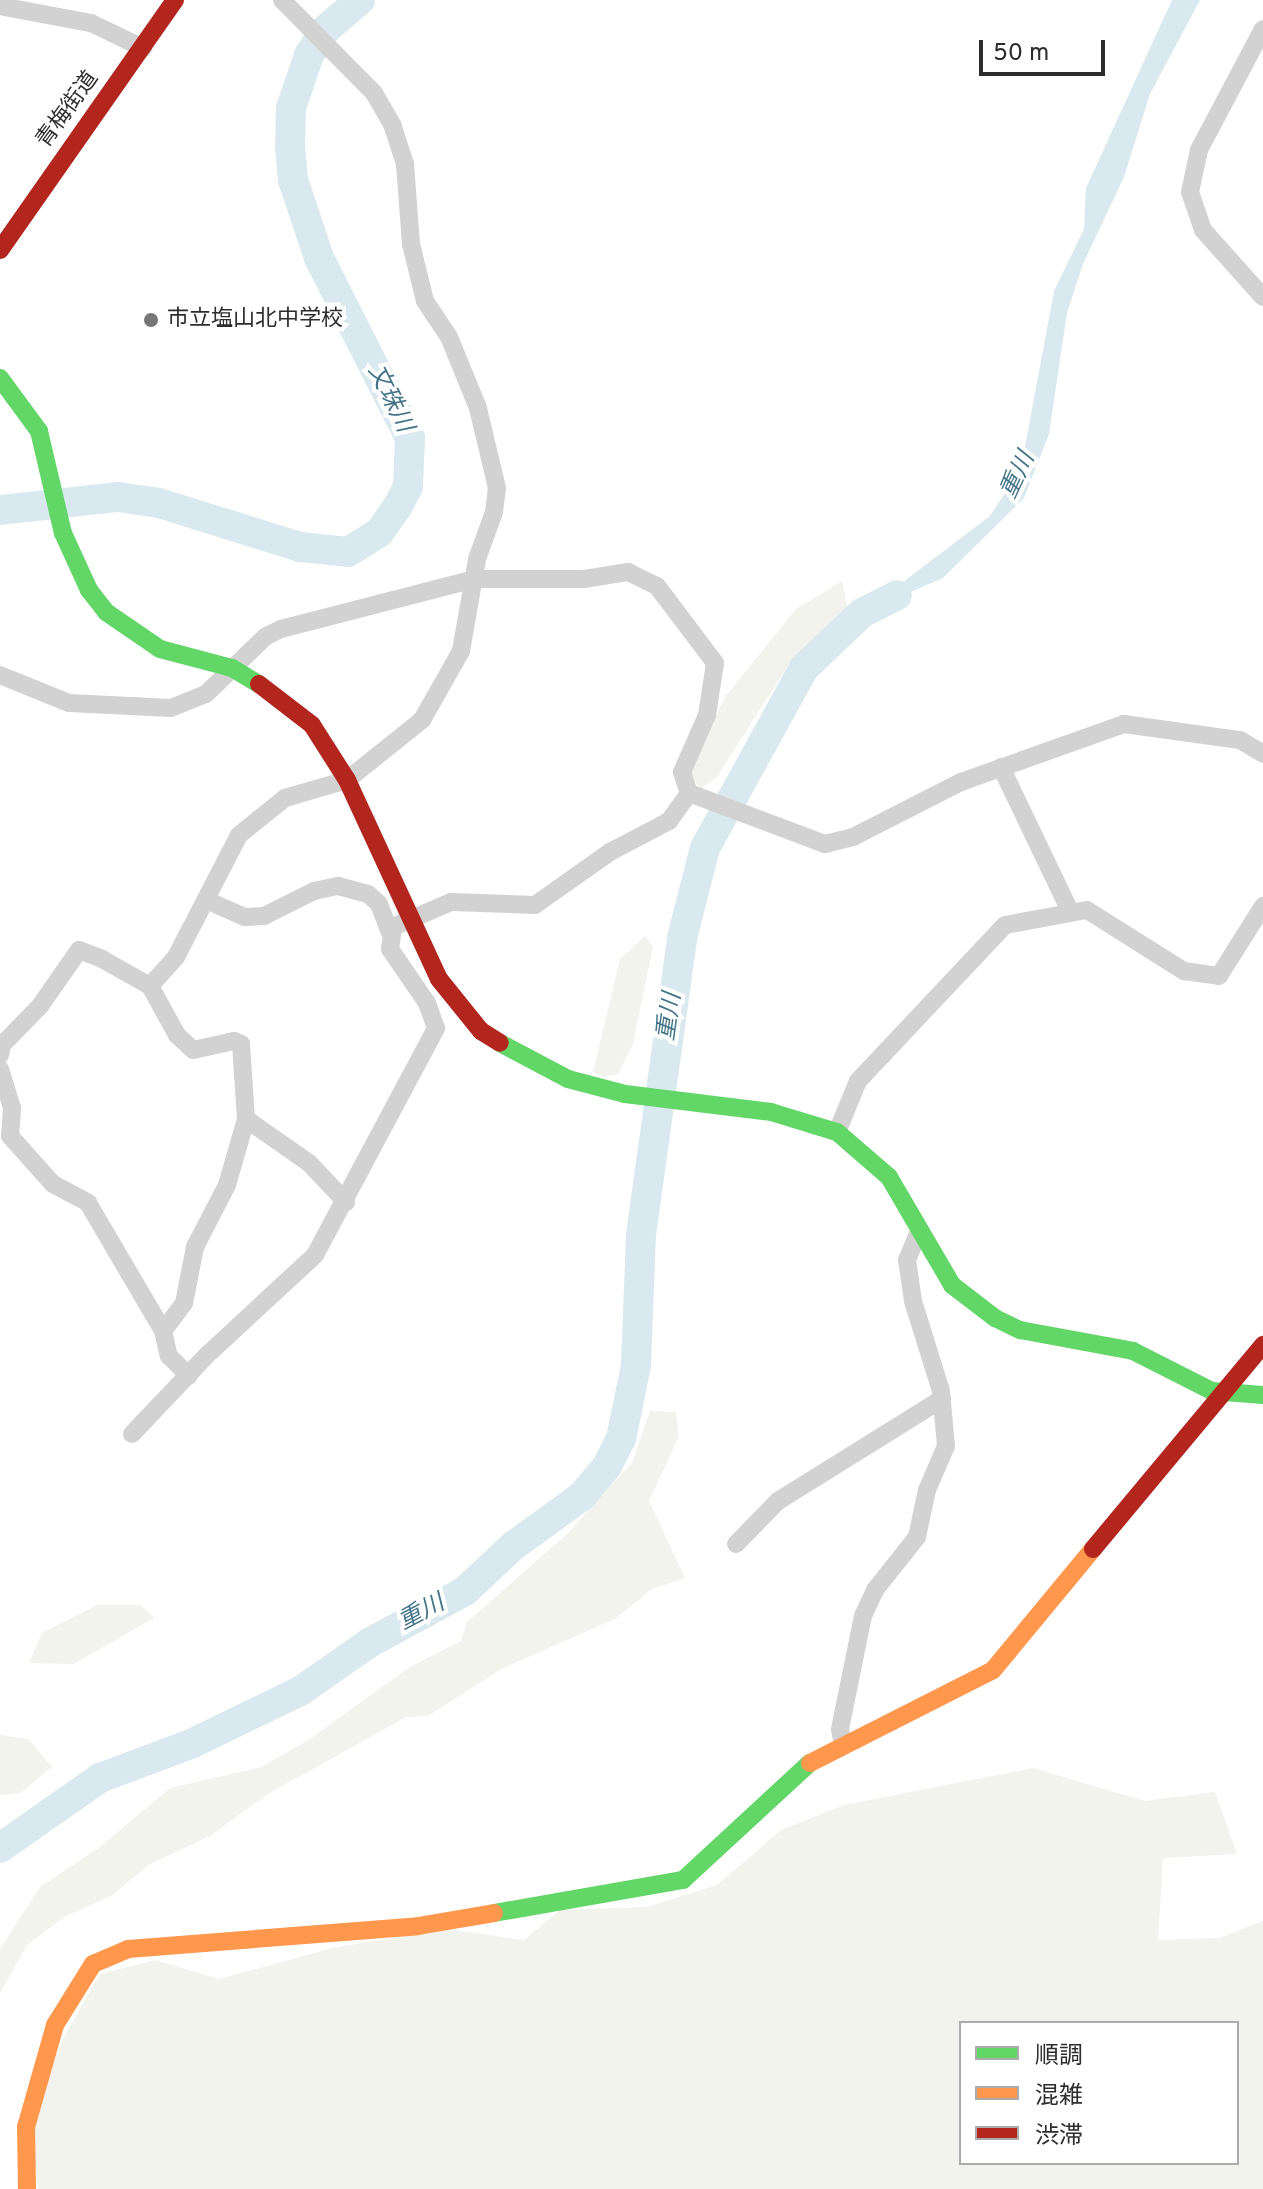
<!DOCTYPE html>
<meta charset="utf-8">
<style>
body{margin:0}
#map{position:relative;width:1263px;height:2189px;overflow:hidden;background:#fff;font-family:Overpass,"Noto Sans JP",sans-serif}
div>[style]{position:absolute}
.green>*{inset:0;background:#f1f3ec}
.water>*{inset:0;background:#dae9ef}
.river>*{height:30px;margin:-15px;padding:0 15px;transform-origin:15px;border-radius:15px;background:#dae9ef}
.street>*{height:18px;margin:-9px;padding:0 9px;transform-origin:9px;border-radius:9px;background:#d2d2d2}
.fast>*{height:18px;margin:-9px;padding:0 9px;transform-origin:9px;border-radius:9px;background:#63d668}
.slow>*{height:18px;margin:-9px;padding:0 9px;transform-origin:9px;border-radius:9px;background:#ff974d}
.jam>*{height:18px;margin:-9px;padding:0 9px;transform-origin:9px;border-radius:9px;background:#b3261e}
.dots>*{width:22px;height:22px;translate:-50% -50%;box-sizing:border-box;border:4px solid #fff;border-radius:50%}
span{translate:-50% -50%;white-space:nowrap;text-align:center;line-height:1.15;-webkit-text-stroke:8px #fff;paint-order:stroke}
.street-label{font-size:22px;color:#2d2d2d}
.poi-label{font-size:22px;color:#2d2d2d}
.left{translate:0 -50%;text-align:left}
.water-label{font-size:24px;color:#437488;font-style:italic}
.legend{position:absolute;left:959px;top:2021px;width:280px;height:144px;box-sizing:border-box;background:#fff;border:2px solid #ababab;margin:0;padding:10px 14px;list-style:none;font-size:24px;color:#2d2d2d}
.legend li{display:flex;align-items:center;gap:16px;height:40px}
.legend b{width:40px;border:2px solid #ababab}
.scale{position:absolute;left:979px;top:40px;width:126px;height:36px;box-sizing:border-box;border:4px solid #2d2d2d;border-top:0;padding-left:10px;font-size:24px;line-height:28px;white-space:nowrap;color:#2d2d2d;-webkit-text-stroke:6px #fff;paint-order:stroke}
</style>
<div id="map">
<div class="green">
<i style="clip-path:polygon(842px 581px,848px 610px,791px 661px,717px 777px,700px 789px,689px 772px,725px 697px,796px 609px)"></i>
<i style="clip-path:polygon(645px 936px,653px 947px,633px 1044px,618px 1074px,604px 1077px,593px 1072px,620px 959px)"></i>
<i style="clip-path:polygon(650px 1411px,676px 1412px,679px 1436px,649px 1501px,685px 1578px,652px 1589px,615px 1619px,503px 1668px,428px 1716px,406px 1717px,268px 1794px,210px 1836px,150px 1864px,111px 1896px,64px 1917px,27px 1945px,0 1993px,0 1949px,40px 1887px,100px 1847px,170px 1788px,261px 1767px,307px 1741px,410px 1667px,461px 1641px,467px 1622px,567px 1534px,632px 1463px)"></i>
<i style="clip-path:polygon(97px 1605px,141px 1605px,154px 1618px,74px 1664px,29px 1663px,42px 1633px)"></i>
<i style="clip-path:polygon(0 1735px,28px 1739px,52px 1767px,21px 1793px,0 1795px)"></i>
<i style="clip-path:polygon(evenodd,1033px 1768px,1145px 1801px,1215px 1792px,1237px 1854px,1163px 1858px,1158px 1940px,1219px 1938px,1263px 1921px,1263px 2189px,38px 2189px,30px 2118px,66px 2033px,100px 1974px,155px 1960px,219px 1979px,332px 1948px,448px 1929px,524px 1940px,560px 1910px,647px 1907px,717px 1885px,781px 1830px,844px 1805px,1033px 1768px,961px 2023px,1237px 2023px,1237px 2163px,961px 2163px,961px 2023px)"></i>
</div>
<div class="water">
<i style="clip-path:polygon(1172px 0,1200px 0,1150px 94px,1124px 177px,1083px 264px,1067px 313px,1049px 434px,1024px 498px,943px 578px,862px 613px,990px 516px,1021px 468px,1054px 291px,1084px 229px,1086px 188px)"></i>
</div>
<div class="river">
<i style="left:0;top:510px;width:119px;rotate:-6.3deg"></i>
<i style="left:118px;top:497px;width:41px;rotate:8.3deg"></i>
<i style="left:159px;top:503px;width:148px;rotate:17.3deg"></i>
<i style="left:300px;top:547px;width:48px;rotate:5.9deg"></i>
<i style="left:348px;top:552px;width:36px;rotate:-32deg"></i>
<i style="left:379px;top:533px;width:33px;rotate:-55deg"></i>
<i style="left:398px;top:506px;width:22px;rotate:-63deg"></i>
<i style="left:408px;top:486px;width:48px;rotate:-87.6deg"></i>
<i style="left:410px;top:438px;width:202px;rotate:-116.8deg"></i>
<i style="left:319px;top:258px;width:82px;rotate:-108.4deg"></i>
<i style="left:293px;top:180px;width:32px;rotate:-95deg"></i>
<i style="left:290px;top:148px;width:40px;rotate:-88.6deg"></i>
<i style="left:291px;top:108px;width:56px;rotate:-71.2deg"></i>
<i style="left:309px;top:55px;width:30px;rotate:-57deg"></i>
<i style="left:325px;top:30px;width:46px;rotate:-40.6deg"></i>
<i style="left:0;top:1848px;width:122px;rotate:-35deg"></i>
<i style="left:100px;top:1778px;width:99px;rotate:-20.6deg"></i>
<i style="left:193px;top:1743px;width:121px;rotate:-25.9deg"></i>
<i style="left:302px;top:1690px;width:82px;rotate:-35deg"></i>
<i style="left:369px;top:1643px;width:109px;rotate:-28.4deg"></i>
<i style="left:465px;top:1591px;width:66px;rotate:-43.2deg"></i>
<i style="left:513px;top:1546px;width:85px;rotate:-35.9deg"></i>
<i style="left:582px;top:1496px;width:39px;rotate:-50deg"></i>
<i style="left:607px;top:1466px;width:30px;rotate:-63deg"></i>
<i style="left:621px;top:1439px;width:76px;rotate:-78.5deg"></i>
<i style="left:636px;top:1365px;width:130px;rotate:-87.8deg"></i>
<i style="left:641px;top:1235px;width:300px;rotate:-82.1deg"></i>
<i style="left:682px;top:938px;width:93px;rotate:-75.7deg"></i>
<i style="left:705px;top:848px;width:205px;rotate:-61.2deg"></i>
<i style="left:804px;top:668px;width:80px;rotate:-43.5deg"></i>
<i style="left:862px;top:613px;width:39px;rotate:-27deg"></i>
</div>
<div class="street">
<i style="left:0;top:6px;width:93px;rotate:10.6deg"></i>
<i style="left:91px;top:23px;width:58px;rotate:25.7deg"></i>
<i style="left:1263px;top:29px;width:137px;rotate:117.9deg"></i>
<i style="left:1199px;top:150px;width:43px;rotate:102.1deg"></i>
<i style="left:1190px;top:192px;width:40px;rotate:71.1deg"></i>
<i style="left:1203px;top:230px;width:90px;rotate:48.2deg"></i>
<i style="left:0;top:675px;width:74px;rotate:22.1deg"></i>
<i style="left:69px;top:703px;width:102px;rotate:2.8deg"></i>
<i style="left:171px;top:708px;width:38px;rotate:-22deg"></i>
<i style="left:206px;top:694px;width:82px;rotate:-44deg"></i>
<i style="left:265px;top:637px;width:18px;rotate:-27deg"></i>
<i style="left:281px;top:629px;width:199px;rotate:-14.5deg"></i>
<i style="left:474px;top:579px;width:110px"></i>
<i style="left:584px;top:579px;width:45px;rotate:-9deg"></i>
<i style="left:628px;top:572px;width:32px;rotate:26deg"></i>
<i style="left:657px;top:586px;width:96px;rotate:53deg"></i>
<i style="left:715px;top:663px;width:53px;rotate:98.7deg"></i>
<i style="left:707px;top:715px;width:62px;rotate:113.7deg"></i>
<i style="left:682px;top:772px;width:22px;rotate:72deg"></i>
<i style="left:689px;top:793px;width:145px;rotate:20.6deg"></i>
<i style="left:825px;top:844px;width:29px;rotate:-14deg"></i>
<i style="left:853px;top:837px;width:121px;rotate:-27deg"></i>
<i style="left:961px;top:782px;width:173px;rotate:-19.6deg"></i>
<i style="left:1124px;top:724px;width:117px;rotate:7.9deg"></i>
<i style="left:1240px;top:740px;width:27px;rotate:31deg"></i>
<i style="left:1001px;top:767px;width:157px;rotate:64.4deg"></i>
<i style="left:206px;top:900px;width:43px;rotate:23.6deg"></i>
<i style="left:245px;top:917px;width:19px;rotate:-3deg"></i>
<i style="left:264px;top:916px;width:56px;rotate:-26.6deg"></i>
<i style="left:314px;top:891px;width:25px;rotate:-12deg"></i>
<i style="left:338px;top:886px;width:31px;rotate:15deg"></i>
<i style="left:368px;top:894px;width:15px;rotate:42deg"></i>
<i style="left:379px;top:904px;width:30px;rotate:69deg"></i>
<i style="left:150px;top:986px;width:39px;rotate:-48deg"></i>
<i style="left:176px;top:957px;width:137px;rotate:-62.7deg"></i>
<i style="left:239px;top:835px;width:59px;rotate:-38.8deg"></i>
<i style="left:285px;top:798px;width:65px;rotate:-16.2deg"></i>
<i style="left:347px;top:780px;width:96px;rotate:-38.7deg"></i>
<i style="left:422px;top:720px;width:79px;rotate:-60.5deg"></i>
<i style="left:461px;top:651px;width:93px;rotate:-80.1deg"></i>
<i style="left:477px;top:559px;width:50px;rotate:-70.1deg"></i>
<i style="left:494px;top:512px;width:24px;rotate:-83deg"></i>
<i style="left:497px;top:488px;width:82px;rotate:-103.4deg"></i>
<i style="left:478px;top:408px;width:77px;rotate:-112.2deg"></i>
<i style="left:449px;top:337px;width:43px;rotate:-123.7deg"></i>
<i style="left:425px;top:301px;width:59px;rotate:-103.8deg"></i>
<i style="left:411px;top:244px;width:80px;rotate:-94.3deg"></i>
<i style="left:405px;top:164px;width:40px;rotate:-108deg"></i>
<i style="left:393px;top:126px;width:38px;rotate:-120deg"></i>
<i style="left:374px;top:93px;width:131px;rotate:-134.7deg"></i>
<i style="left:0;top:1055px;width:10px;rotate:-79deg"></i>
<i style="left:2px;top:1045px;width:54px;rotate:-45.7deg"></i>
<i style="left:40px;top:1006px;width:68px;rotate:-55.1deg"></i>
<i style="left:79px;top:950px;width:25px;rotate:21deg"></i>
<i style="left:102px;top:959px;width:55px;rotate:29.4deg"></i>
<i style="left:150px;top:986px;width:56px;rotate:61.1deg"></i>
<i style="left:177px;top:1035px;width:22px;rotate:43deg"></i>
<i style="left:193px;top:1050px;width:42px;rotate:-12.4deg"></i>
<i style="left:234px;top:1041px;width:8px;rotate:23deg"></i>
<i style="left:241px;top:1044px;width:75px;rotate:86.2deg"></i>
<i style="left:246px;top:1119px;width:77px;rotate:34.9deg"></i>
<i style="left:309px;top:1163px;width:54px;rotate:46.5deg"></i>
<i style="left:0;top:1069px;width:41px;rotate:72.9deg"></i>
<i style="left:12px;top:1108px;width:28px;rotate:94deg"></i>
<i style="left:10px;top:1136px;width:64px;rotate:48.1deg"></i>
<i style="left:53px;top:1184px;width:40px;rotate:28deg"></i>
<i style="left:88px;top:1203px;width:148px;rotate:59.6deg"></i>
<i style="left:163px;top:1331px;width:26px;rotate:77deg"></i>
<i style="left:169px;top:1356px;width:28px;rotate:45deg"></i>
<i style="left:837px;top:1132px;width:55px;rotate:-67.6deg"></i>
<i style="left:858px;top:1081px;width:214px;rotate:-46.7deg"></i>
<i style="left:1005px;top:925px;width:83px;rotate:-10.4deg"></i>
<i style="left:1087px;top:910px;width:115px;rotate:32.2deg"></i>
<i style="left:1184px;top:971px;width:35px;rotate:8deg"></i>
<i style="left:1219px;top:976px;width:83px;rotate:-57.8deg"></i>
<i style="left:163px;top:1331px;width:35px;rotate:-53deg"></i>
<i style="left:184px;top:1303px;width:57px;rotate:-78.9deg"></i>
<i style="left:195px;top:1247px;width:70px;rotate:-62.7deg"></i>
<i style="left:227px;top:1185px;width:69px;rotate:-73.9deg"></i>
<i style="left:132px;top:1434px;width:108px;rotate:-46.5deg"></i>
<i style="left:206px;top:1356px;width:149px;rotate:-42.8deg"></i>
<i style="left:315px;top:1255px;width:257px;rotate:-61.9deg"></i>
<i style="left:436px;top:1028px;width:27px;rotate:-110deg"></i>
<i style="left:427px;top:1003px;width:65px;rotate:-124.4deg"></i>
<i style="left:390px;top:949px;width:22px;rotate:-82deg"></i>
<i style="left:393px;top:927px;width:63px;rotate:-23.3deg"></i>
<i style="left:451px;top:902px;width:84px;rotate:2deg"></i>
<i style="left:535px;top:905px;width:92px;rotate:-35.2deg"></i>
<i style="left:610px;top:852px;width:67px;rotate:-27.7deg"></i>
<i style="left:669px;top:821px;width:34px;rotate:-54deg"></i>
<i style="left:736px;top:1544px;width:60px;rotate:-45.7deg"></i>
<i style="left:778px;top:1501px;width:193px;rotate:-31.9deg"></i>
<i style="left:842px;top:1740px;width:11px;rotate:-100deg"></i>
<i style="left:840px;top:1729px;width:115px;rotate:-78.5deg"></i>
<i style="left:863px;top:1616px;width:29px;rotate:-65deg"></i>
<i style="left:875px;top:1590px;width:68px;rotate:-51.6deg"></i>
<i style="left:917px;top:1537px;width:48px;rotate:-78deg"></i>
<i style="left:927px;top:1490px;width:48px;rotate:-66.6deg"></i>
<i style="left:946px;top:1446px;width:55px;rotate:-95.2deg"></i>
<i style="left:941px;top:1391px;width:94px;rotate:-107.3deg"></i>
<i style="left:913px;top:1301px;width:41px;rotate:-98.3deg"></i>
<i style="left:907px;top:1260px;width:30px;rotate:-67deg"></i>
</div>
<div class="fast">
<i style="left:0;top:378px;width:66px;rotate:53.7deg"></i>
<i style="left:39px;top:431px;width:105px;rotate:76.8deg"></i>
<i style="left:63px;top:533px;width:63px;rotate:65.5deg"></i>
<i style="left:89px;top:590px;width:28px;rotate:52deg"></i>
<i style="left:106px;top:612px;width:65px;rotate:34.4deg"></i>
<i style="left:160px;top:649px;width:74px;rotate:14.8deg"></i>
<i style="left:232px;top:668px;width:31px;rotate:31deg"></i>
<i style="left:500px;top:1043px;width:77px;rotate:27.9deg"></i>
<i style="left:568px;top:1079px;width:59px;rotate:14.7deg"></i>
<i style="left:625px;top:1094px;width:147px;rotate:7deg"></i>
<i style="left:771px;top:1112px;width:69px;rotate:16.9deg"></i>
<i style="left:837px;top:1132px;width:69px;rotate:40.9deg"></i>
<i style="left:889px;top:1177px;width:125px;rotate:59.7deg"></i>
<i style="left:952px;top:1285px;width:54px;rotate:37.5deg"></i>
<i style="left:995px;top:1318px;width:28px;rotate:26deg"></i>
<i style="left:1020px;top:1330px;width:115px;rotate:10.5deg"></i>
<i style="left:1133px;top:1351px;width:89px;rotate:26.9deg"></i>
<i style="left:1212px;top:1391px;width:51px;rotate:4.5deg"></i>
<i style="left:494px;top:1913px;width:192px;rotate:-9.9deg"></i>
<i style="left:683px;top:1880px;width:173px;rotate:-42.7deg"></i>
</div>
<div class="slow">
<i style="left:810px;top:1763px;width:205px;rotate:-26.9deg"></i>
<i style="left:993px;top:1670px;width:157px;rotate:-50.4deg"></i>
<i style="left:27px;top:2189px;width:62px;rotate:-90.9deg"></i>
<i style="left:26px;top:2127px;width:106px;rotate:-74.1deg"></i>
<i style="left:55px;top:2025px;width:72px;rotate:-58.1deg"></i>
<i style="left:93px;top:1964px;width:38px;rotate:-23deg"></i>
<i style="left:128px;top:1949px;width:291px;rotate:-4.5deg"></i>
<i style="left:418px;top:1926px;width:77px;rotate:-9.7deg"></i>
</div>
<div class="jam">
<i style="left:0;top:250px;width:305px;rotate:-55deg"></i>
<i style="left:259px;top:684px;width:67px;rotate:37.7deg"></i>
<i style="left:312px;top:725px;width:65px;rotate:57.5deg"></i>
<i style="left:347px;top:780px;width:219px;rotate:65.2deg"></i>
<i style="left:439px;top:979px;width:67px;rotate:51.1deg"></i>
<i style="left:481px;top:1031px;width:22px;rotate:32deg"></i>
<i style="left:1093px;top:1549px;width:266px;rotate:-50.2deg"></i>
</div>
<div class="dots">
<i style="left:151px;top:320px;background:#767676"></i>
</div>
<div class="street-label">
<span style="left:68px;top:110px;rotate:-54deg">青梅街道</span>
</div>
<div class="poi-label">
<span class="left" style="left:167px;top:320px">市立塩山北中学校</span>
</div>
<div class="water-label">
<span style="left:389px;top:399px;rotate:64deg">文珠川</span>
<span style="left:1019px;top:476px;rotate:-65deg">重川</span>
<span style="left:671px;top:1017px;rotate:-82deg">重川</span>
<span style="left:422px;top:1614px;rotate:-28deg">重川</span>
</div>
<ul class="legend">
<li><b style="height:10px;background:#63d668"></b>順調</li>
<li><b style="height:10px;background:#ff974d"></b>混雑</li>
<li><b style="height:10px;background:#b3261e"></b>渋滞</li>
</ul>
<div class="scale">50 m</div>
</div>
